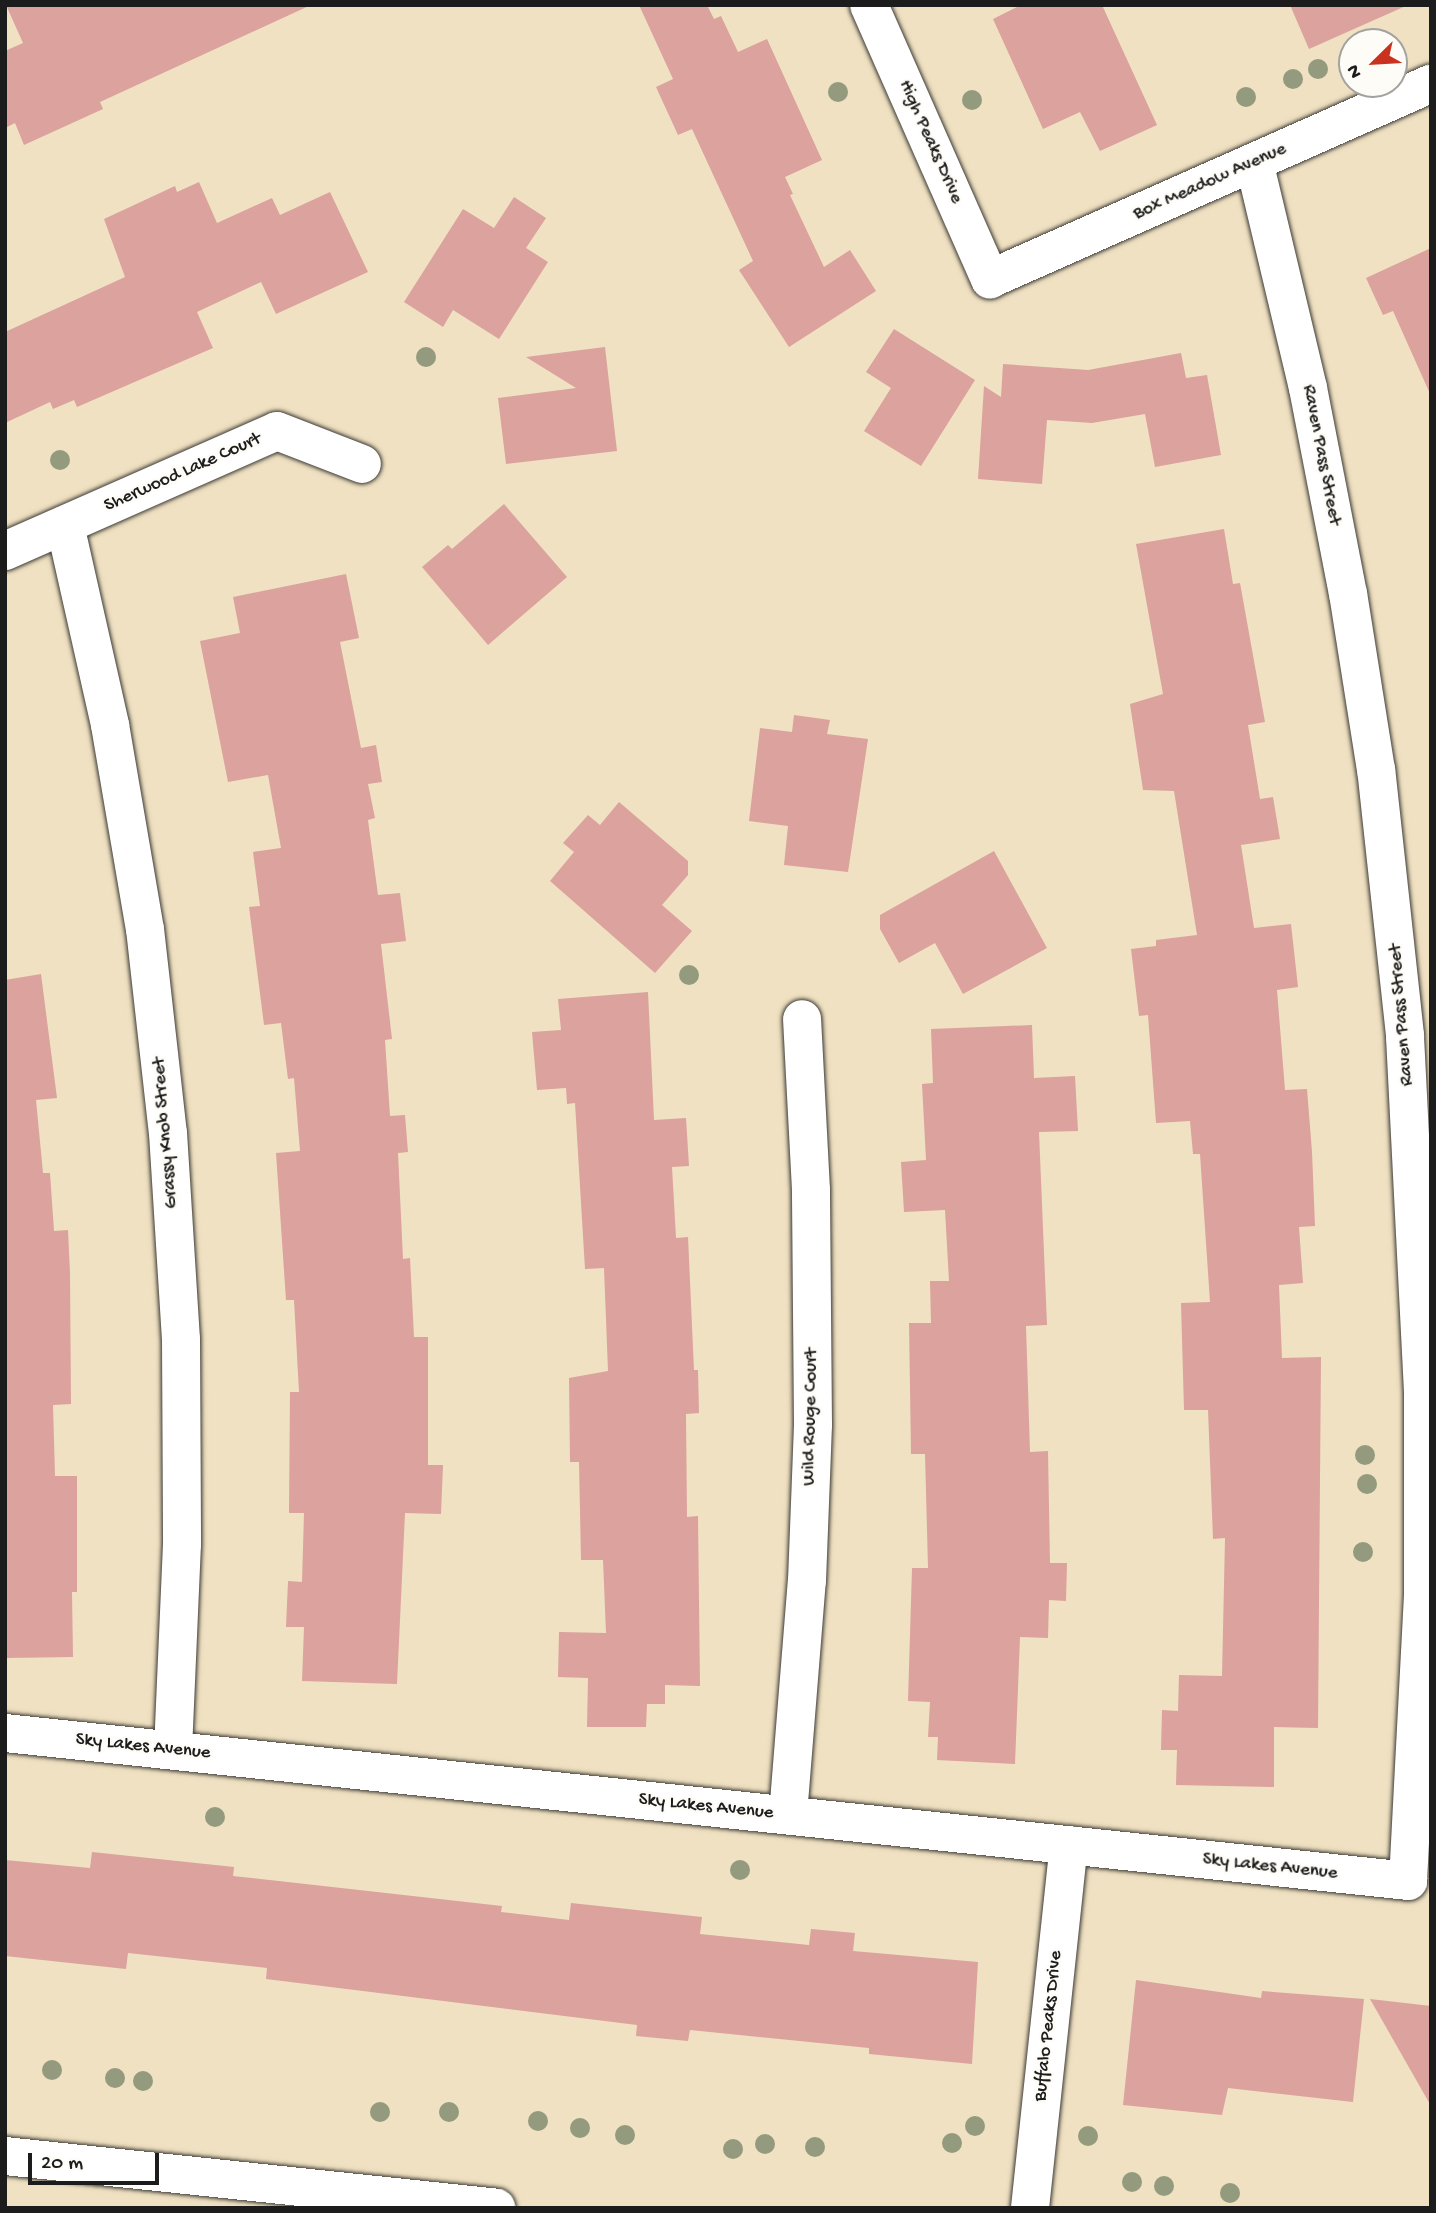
<!DOCTYPE html>
<style>
body{margin:0}
#map{position:relative;width:1436px;height:2213px;overflow:hidden;background:#f0e1c2;font-family:"Gochi Hand",sans-serif}
div>[style]{position:absolute}
.building>*{inset:0;background:#dba29e}
.roads{filter:drop-shadow(0 0 2px #3c3a35) drop-shadow(0 0 2px #3c3a35)}
.minor>*{height:38px;margin:-19px;padding:0 19px;transform-origin:19px;border-radius:19px;background:#fff}
.trees>*{width:20px;height:20px;margin:-10px;border-radius:50%;background:#939a7e}
span{translate:-50% -50%;white-space:nowrap;text-align:center;line-height:1.15;-webkit-text-stroke:5px #fdfcf7;paint-order:stroke}
.street-label{font-size:19px;color:#1c1c1c}
.frame{position:absolute;inset:0;border:7px solid #1c1c1c;pointer-events:none}
.north{position:absolute;left:1338px;top:28px;width:70px;height:70px;box-sizing:border-box;background:#fdfcf7;border:2px solid #a3a29f;border-radius:50%;rotate:246deg;font-size:19px;font-weight:700;line-height:28px;text-align:center;color:#1c1c1c}
.north::after{content:'';display:block;margin:auto;width:24px;height:32px;background:#c8321e;clip-path:polygon(50% 0,100% 100%,50% 72%,0 100%)}
.scale{position:absolute;left:28px;top:2153px;width:131px;height:32px;box-sizing:border-box;border:4px solid #1c1c1c;border-top:0;padding-left:9px;font-size:21px;line-height:24px;white-space:nowrap;color:#1c1c1c;-webkit-text-stroke:5px #fdfcf7;paint-order:stroke}
</style>
<div id="map">
<div class="building">
<i style="clip-path:polygon(6px 5px,311px 5px,100px 102px,103px 109px,24px 145px,15px 123px,5px 128px,5px 51px,23px 43px)"></i>
<i style="clip-path:polygon(639px 5px,707px 5px,714px 19px,721px 16px,738px 52px,767px 39px,822px 160px,785px 177px,793px 194px,790px 195px,824px 267px,850px 250px,876px 291px,789px 347px,739px 270px,753px 261px,692px 129px,678px 135px,656px 87px,673px 79px)"></i>
<i style="clip-path:polygon(1021px 5px,1102px 5px,1157px 125px,1100px 151px,1080px 112px,1043px 129px,993px 19px)"></i>
<i style="clip-path:polygon(1290px 5px,1408px 5px,1309px 49px)"></i>
<i style="clip-path:polygon(199px 182px,217px 223px,272px 198px,280px 215px,330px 192px,368px 272px,276px 314px,261px 282px,197px 312px,213px 348px,77px 407px,74px 400px,53px 409px,50px 402px,5px 423px,5px 332px,125px 277px,104px 219px,175px 186px,177px 192px)"></i>
<i style="clip-path:polygon(514px 197px,546px 218px,526px 248px,548px 262px,499px 339px,453px 310px,443px 327px,404px 302px,463px 209px,494px 228px)"></i>
<i style="clip-path:polygon(1431px 248px,1431px 396px,1393px 311px,1383px 315px,1366px 278px)"></i>
<i style="clip-path:polygon(894px 329px,975px 380px,921px 466px,864px 431px,891px 388px,866px 372px)"></i>
<i style="clip-path:polygon(605px 347px,617px 451px,506px 464px,498px 398px,576px 388px,526px 357px)"></i>
<i style="clip-path:polygon(1181px 353px,1186px 378px,1207px 375px,1221px 455px,1155px 467px,1145px 414px,1092px 423px,1047px 420px,1042px 484px,978px 479px,984px 386px,1001px 397px,1003px 364px,1088px 370px)"></i>
<i style="clip-path:polygon(504px 504px,567px 577px,488px 645px,422px 567px,448px 545px,452px 549px)"></i>
<i style="clip-path:polygon(1224px 529px,1233px 584px,1240px 583px,1265px 722px,1248px 725px,1260px 799px,1273px 797px,1280px 839px,1241px 845px,1254px 928px,1291px 924px,1298px 987px,1277px 990px,1285px 1090px,1307px 1089px,1312px 1152px,1315px 1226px,1299px 1227px,1303px 1283px,1279px 1285px,1282px 1358px,1321px 1357px,1318px 1728px,1274px 1727px,1274px 1787px,1176px 1785px,1177px 1750px,1161px 1750px,1162px 1710px,1178px 1711px,1179px 1675px,1222px 1676px,1225px 1538px,1213px 1539px,1208px 1410px,1184px 1410px,1181px 1303px,1210px 1302px,1200px 1154px,1193px 1154px,1190px 1121px,1156px 1123px,1148px 1015px,1139px 1016px,1131px 949px,1156px 946px,1156px 940px,1197px 935px,1174px 791px,1143px 790px,1130px 704px,1163px 694px,1136px 544px)"></i>
<i style="clip-path:polygon(346px 574px,359px 638px,340px 642px,361px 748px,376px 745px,382px 782px,368px 784px,375px 818px,368px 820px,378px 895px,400px 893px,406px 941px,381px 944px,392px 1039px,385px 1040px,390px 1116px,405px 1115px,408px 1152px,398px 1153px,403px 1259px,410px 1258px,414px 1337px,428px 1337px,428px 1465px,443px 1465px,441px 1514px,405px 1513px,397px 1684px,302px 1681px,304px 1627px,286px 1627px,288px 1581px,302px 1582px,304px 1513px,289px 1513px,290px 1392px,299px 1392px,294px 1300px,286px 1300px,276px 1153px,300px 1151px,294px 1078px,288px 1079px,281px 1023px,264px 1025px,249px 907px,260px 906px,253px 852px,281px 848px,268px 775px,228px 782px,200px 641px,240px 633px,233px 597px)"></i>
<i style="clip-path:polygon(794px 715px,830px 720px,827px 734px,868px 739px,848px 872px,784px 865px,788px 826px,749px 821px,760px 728px,792px 732px)"></i>
<i style="clip-path:polygon(619px 802px,688px 861px,688px 875px,662px 905px,692px 931px,655px 973px,550px 881px,574px 852px,563px 843px,588px 815px,600px 825px)"></i>
<i style="clip-path:polygon(994px 851px,1047px 948px,963px 994px,935px 943px,899px 963px,880px 929px,880px 915px)"></i>
<i style="clip-path:polygon(41px 974px,57px 1098px,36px 1100px,43px 1173px,50px 1173px,54px 1231px,68px 1230px,70px 1273px,71px 1404px,53px 1405px,55px 1476px,77px 1476px,77px 1592px,72px 1592px,73px 1657px,5px 1658px,5px 980px)"></i>
<i style="clip-path:polygon(648px 992px,654px 1120px,686px 1118px,689px 1166px,672px 1167px,676px 1238px,688px 1237px,694px 1370px,698px 1370px,699px 1413px,686px 1414px,687px 1517px,698px 1516px,700px 1686px,665px 1685px,665px 1704px,647px 1704px,646px 1727px,587px 1727px,588px 1678px,558px 1677px,559px 1632px,606px 1633px,603px 1560px,581px 1560px,579px 1462px,570px 1462px,569px 1378px,608px 1371px,604px 1268px,585px 1269px,575px 1103px,567px 1104px,566px 1088px,537px 1090px,532px 1032px,561px 1030px,558px 999px)"></i>
<i style="clip-path:polygon(1032px 1025px,1034px 1078px,1075px 1076px,1078px 1131px,1039px 1132px,1047px 1325px,1026px 1326px,1030px 1452px,1048px 1451px,1050px 1563px,1067px 1563px,1066px 1601px,1049px 1600px,1048px 1638px,1020px 1637px,1015px 1764px,937px 1760px,938px 1737px,928px 1737px,930px 1702px,908px 1701px,912px 1568px,928px 1568px,925px 1454px,911px 1454px,909px 1323px,931px 1323px,930px 1281px,949px 1281px,945px 1210px,904px 1212px,901px 1162px,926px 1160px,922px 1084px,933px 1083px,931px 1029px)"></i>
<i style="clip-path:polygon(92px 1852px,234px 1867px,233px 1876px,502px 1906px,501px 1912px,569px 1920px,571px 1903px,702px 1917px,700px 1934px,809px 1945px,811px 1929px,855px 1933px,853px 1951px,978px 1962px,972px 2064px,869px 2054px,869px 2048px,690px 2030px,688px 2041px,636px 2036px,637px 2025px,266px 1979px,267px 1968px,128px 1953px,126px 1969px,5px 1956px,5px 1860px,90px 1868px)"></i>
<i style="clip-path:polygon(1136px 1980px,1261px 1998px,1262px 1991px,1364px 1999px,1353px 2102px,1228px 2088px,1222px 2115px,1123px 2105px)"></i>
<i style="clip-path:polygon(1370px 1999px,1431px 2006px,1431px 2106px)"></i>
</div>
<div class="roads">
<div class="minor">
<i style="left:869px;top:5px;width:300px;rotate:66.2deg"></i>
<i style="left:990px;top:279px;width:482px;rotate:-23.9deg"></i>
<i style="left:65px;top:525px;width:205px;rotate:77.3deg"></i>
<i style="left:110px;top:725px;width:207px;rotate:80.3deg"></i>
<i style="left:145px;top:929px;width:205px;rotate:83.6deg"></i>
<i style="left:168px;top:1133px;width:206px;rotate:86.4deg"></i>
<i style="left:181px;top:1339px;width:205px;rotate:89.7deg"></i>
<i style="left:182px;top:1544px;width:206px;rotate:92.5deg"></i>
<i style="left:5px;top:551px;width:297px;rotate:-23.8deg"></i>
<i style="left:277px;top:431px;width:91px;rotate:21.2deg"></i>
<i style="left:5px;top:1733px;width:1411px;rotate:6.02deg"></i>
<i style="left:1408px;top:1881px;width:288px;rotate:-87deg"></i>
<i style="left:1423px;top:1593px;width:201px;rotate:-90deg"></i>
<i style="left:1423px;top:1392px;width:357px;rotate:-92.9deg"></i>
<i style="left:1405px;top:1035px;width:267px;rotate:-96.2deg"></i>
<i style="left:1376px;top:770px;width:178px;rotate:-99deg"></i>
<i style="left:1348px;top:594px;width:210px;rotate:-101deg"></i>
<i style="left:1308px;top:388px;width:232px;rotate:-103.4deg"></i>
<i style="left:788px;top:1815px;width:235px;rotate:-85.4deg"></i>
<i style="left:807px;top:1581px;width:156px;rotate:-87.8deg"></i>
<i style="left:813px;top:1425px;width:235px;rotate:-90.5deg"></i>
<i style="left:811px;top:1190px;width:171px;rotate:-93deg"></i>
<i style="left:5px;top:2156px;width:494px;rotate:6deg"></i>
<i style="left:1030px;top:2208px;width:365px;rotate:-83.9deg"></i>
</div>
</div>
<div class="trees">
<i style="left:1318px;top:69px"></i>
<i style="left:1293px;top:79px"></i>
<i style="left:838px;top:92px"></i>
<i style="left:1246px;top:97px"></i>
<i style="left:972px;top:100px"></i>
<i style="left:426px;top:357px"></i>
<i style="left:60px;top:460px"></i>
<i style="left:689px;top:975px"></i>
<i style="left:1365px;top:1455px"></i>
<i style="left:1367px;top:1484px"></i>
<i style="left:1363px;top:1552px"></i>
<i style="left:215px;top:1817px"></i>
<i style="left:740px;top:1870px"></i>
<i style="left:52px;top:2070px"></i>
<i style="left:115px;top:2078px"></i>
<i style="left:143px;top:2081px"></i>
<i style="left:380px;top:2112px"></i>
<i style="left:449px;top:2112px"></i>
<i style="left:538px;top:2121px"></i>
<i style="left:975px;top:2126px"></i>
<i style="left:580px;top:2128px"></i>
<i style="left:625px;top:2135px"></i>
<i style="left:1088px;top:2136px"></i>
<i style="left:952px;top:2143px"></i>
<i style="left:765px;top:2144px"></i>
<i style="left:815px;top:2147px"></i>
<i style="left:733px;top:2149px"></i>
<i style="left:1132px;top:2182px"></i>
<i style="left:1164px;top:2186px"></i>
<i style="left:1230px;top:2193px"></i>
</div>
<div class="street-label">
<span style="left:930px;top:142px;rotate:66deg">High Peaks Drive</span>
<span style="left:1210px;top:182px;rotate:-24deg">Box Meadow Avenue</span>
<span style="left:1321px;top:455px;rotate:79deg">Raven Pass Street</span>
<span style="left:183px;top:473px;rotate:-24deg">Sherwood Lake Court</span>
<span style="left:1402px;top:1015px;rotate:-95deg">Raven Pass Street</span>
<span style="left:166px;top:1133px;rotate:-95deg">Grassy Knob Street</span>
<span style="left:811px;top:1417px;rotate:-89deg">Wild Rouge Court</span>
<span style="left:143px;top:1747px;rotate:6deg">Sky Lakes Avenue</span>
<span style="left:706px;top:1807px;rotate:6deg">Sky Lakes Avenue</span>
<span style="left:1270px;top:1867px;rotate:6deg">Sky Lakes Avenue</span>
<span style="left:1049px;top:2026px;rotate:-84deg">Buffalo Peaks Drive</span>
</div>
<div class="frame"></div>
<div class="north">N</div>
<div class="scale">20 m</div>
</div>
